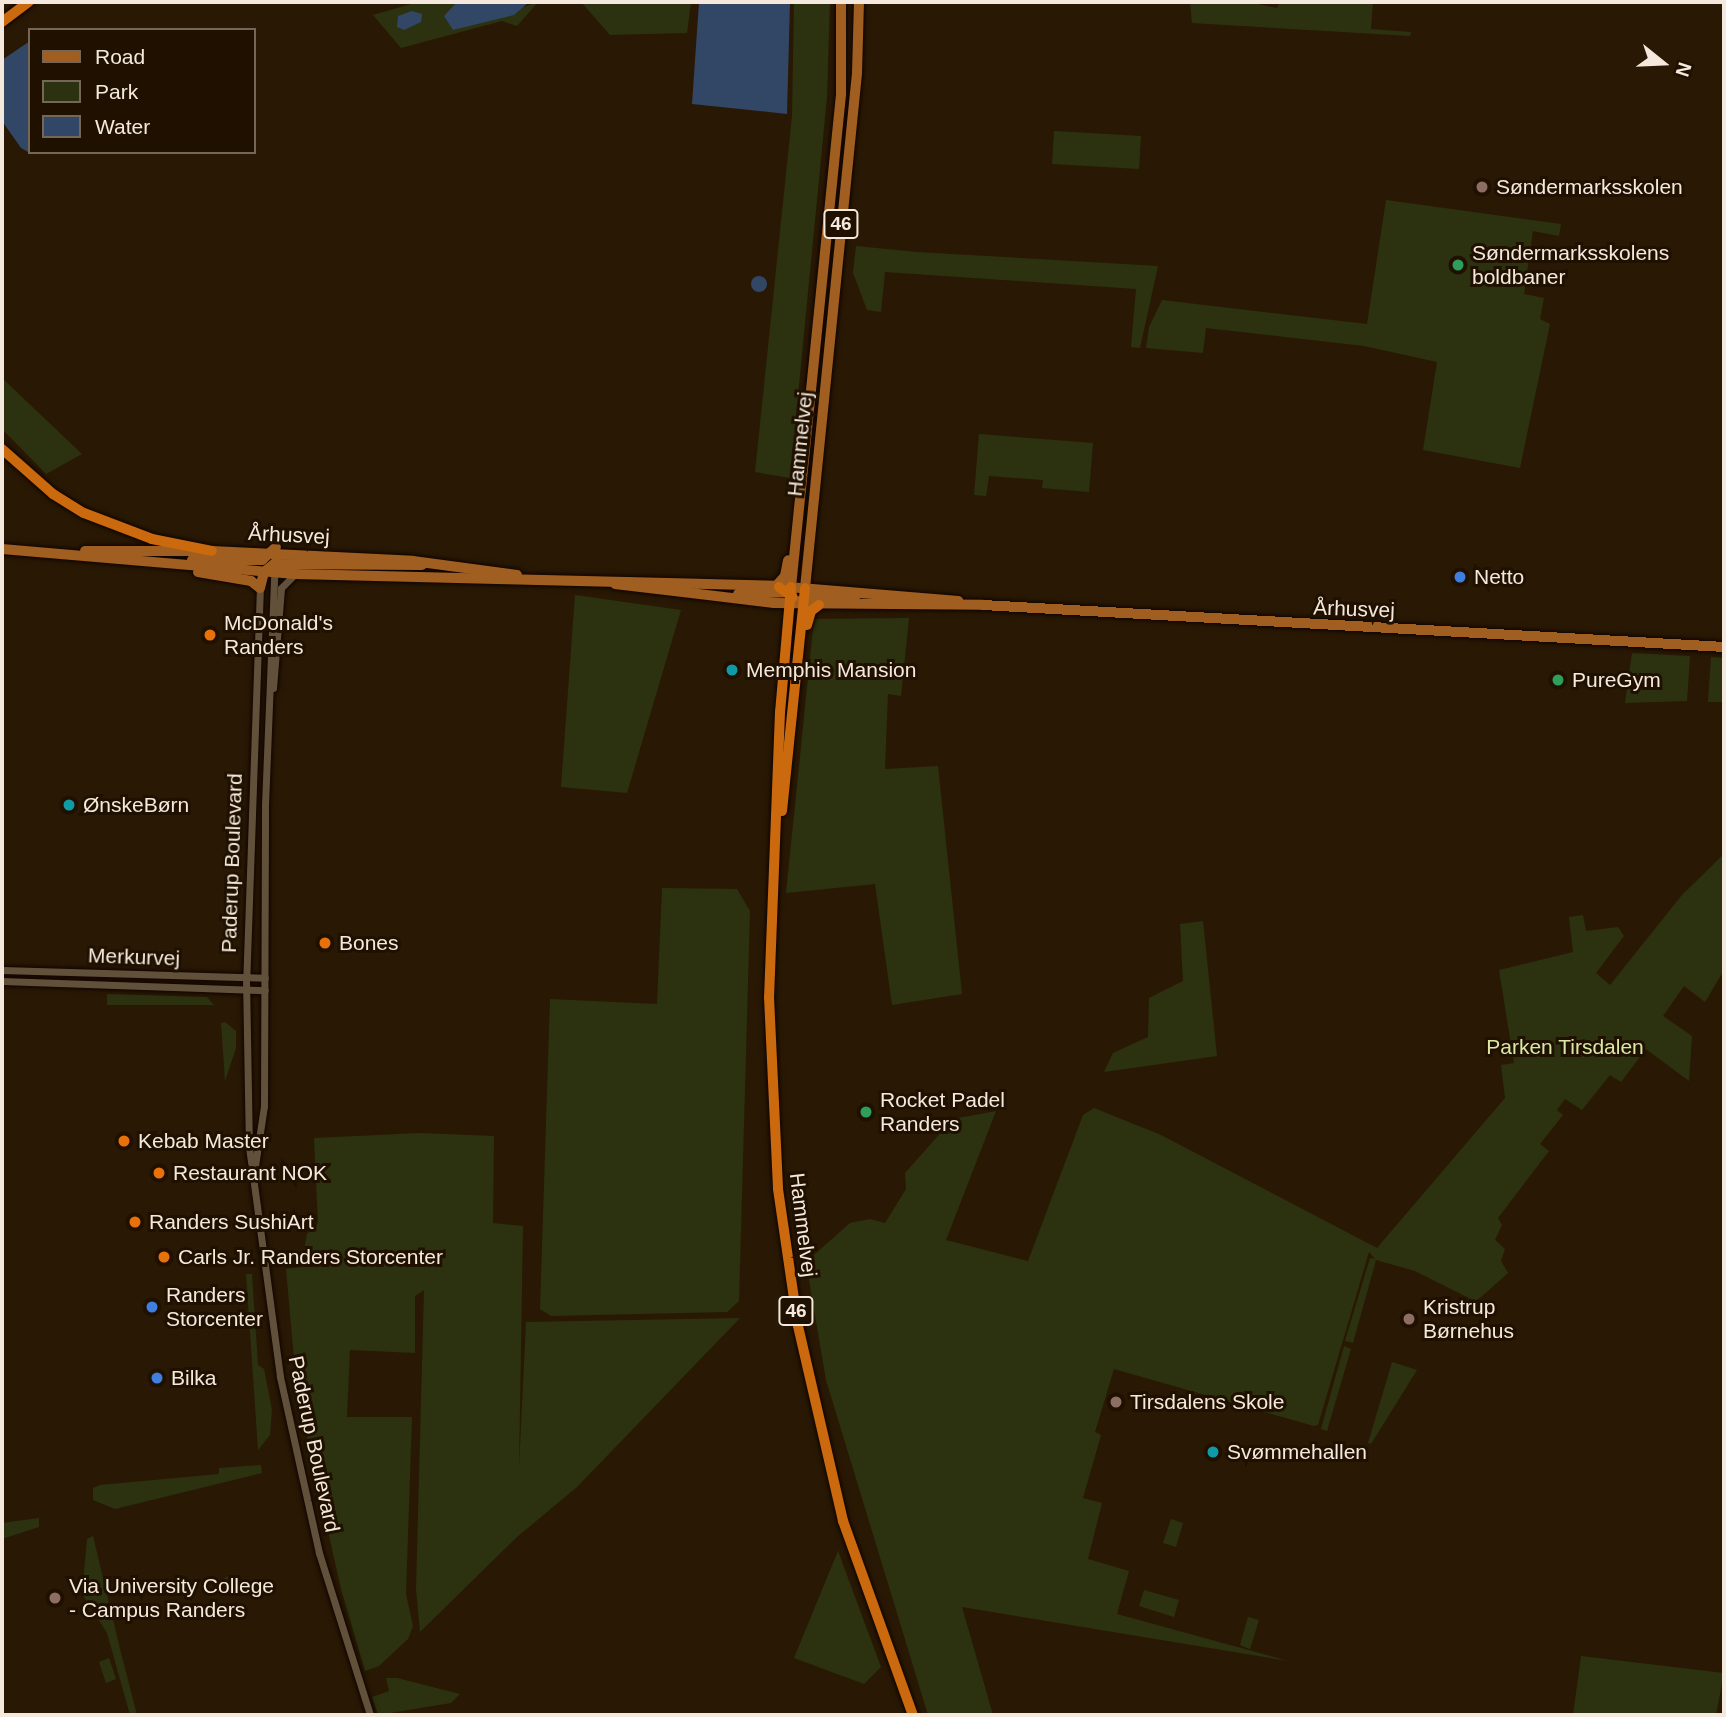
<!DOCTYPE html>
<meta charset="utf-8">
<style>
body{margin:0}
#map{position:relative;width:1726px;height:1717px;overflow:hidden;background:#291904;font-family:Helvetica,sans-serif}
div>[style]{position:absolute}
.green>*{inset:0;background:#2c320f}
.round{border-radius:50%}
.water>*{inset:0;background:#314765}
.roads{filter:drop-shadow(0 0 2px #110400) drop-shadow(0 0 2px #110400)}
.minor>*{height:7px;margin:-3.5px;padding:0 3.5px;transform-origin:3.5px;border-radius:3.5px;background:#62513a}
.major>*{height:10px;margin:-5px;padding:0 5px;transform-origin:5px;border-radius:5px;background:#a05f20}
.highway>*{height:10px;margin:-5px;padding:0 5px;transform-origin:5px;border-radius:5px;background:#ca690e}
.dots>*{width:19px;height:19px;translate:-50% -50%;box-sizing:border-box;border:4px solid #1f1000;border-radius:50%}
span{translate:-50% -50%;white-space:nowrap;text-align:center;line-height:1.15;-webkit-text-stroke:6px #1f1000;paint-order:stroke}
.shield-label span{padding:2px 5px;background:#1f1000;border:2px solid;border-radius:5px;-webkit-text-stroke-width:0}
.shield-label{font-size:19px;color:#f4e9dc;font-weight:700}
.poi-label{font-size:21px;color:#f4e9dc}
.left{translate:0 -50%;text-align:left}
.street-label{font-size:21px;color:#f4e9dc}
.park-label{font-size:21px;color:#d9e8a4}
.frame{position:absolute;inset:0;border:4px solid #f4e9dc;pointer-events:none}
.legend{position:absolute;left:28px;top:28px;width:228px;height:126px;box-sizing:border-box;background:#1f1000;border:2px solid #746758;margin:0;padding:9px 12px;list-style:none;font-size:21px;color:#f4e9dc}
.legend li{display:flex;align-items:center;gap:14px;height:35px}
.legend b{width:35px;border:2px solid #746758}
.north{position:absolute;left:1628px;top:28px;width:70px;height:70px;-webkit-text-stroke:5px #1f1000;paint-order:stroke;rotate:108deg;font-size:19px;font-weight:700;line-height:28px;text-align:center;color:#f4e9dc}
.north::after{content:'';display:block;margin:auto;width:24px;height:32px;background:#f4e9dc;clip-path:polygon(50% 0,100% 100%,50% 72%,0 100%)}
</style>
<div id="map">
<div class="green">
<i style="clip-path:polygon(418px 2px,457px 2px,453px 30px,538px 2px,517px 26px,502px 21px,401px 48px,373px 15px)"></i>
<i style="clip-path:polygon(581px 2px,691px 2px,687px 33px,610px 35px)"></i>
<i style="clip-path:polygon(794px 2px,830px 2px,827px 97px,790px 478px,755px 472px,792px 116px)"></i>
<i style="clip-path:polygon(1190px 2px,1247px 2px,1277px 8px,1280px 2px,1373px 2px,1371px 29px,1411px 32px,1410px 36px,1192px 23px)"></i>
<i style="clip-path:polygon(1054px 131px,1141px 136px,1139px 169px,1052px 164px)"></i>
<i style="clip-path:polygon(1386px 200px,1561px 224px,1559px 236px,1533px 231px,1524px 294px,1544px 298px,1540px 319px,1550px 324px,1520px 468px,1423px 450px,1437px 362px,1364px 346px,1206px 328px,1203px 353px,1146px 348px,1149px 327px,1162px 300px,1367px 324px)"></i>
<i style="clip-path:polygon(856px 246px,917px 252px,1158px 266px,1140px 348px,1131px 347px,1136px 289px,885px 272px,881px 312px,867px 310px,853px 273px)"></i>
<i style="clip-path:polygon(2px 378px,82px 454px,46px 474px,2px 429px)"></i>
<i style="clip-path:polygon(979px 434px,1093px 443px,1089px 492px,1042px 488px,1043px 480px,989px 476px,986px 496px,974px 495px)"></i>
<i style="clip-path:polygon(575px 595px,681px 610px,627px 793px,561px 787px)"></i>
<i style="clip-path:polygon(909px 618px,901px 696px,888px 694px,885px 769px,938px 766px,962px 994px,892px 1005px,875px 884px,786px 893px,814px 619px)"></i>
<i style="clip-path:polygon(1632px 653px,1690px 656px,1687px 701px,1625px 703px)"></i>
<i style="clip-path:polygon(1711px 657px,1724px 658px,1724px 702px,1708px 702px)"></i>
<i style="clip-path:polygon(1724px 854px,1724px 970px,1705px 1002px,1684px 986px,1663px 1016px,1692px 1036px,1689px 1081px,1646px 1049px,1621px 1082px,1610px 1075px,1582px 1110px,1565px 1099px,1557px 1110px,1563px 1115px,1540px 1144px,1549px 1151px,1498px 1218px,1502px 1225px,1495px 1240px,1505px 1249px,1501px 1261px,1508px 1273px,1481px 1297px,1475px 1301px,1415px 1271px,1376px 1260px,1353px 1343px,1345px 1341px,1370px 1258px,1375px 1259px,1369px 1252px,1318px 1425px,1314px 1426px,1114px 1369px,1095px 1432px,1101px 1435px,1083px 1498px,1102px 1503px,1088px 1559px,1129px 1571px,1117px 1614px,1288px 1661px,962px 1607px,993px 1715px,928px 1715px,826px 1380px,806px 1262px,850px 1223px,870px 1219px,885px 1223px,906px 1189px,905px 1173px,953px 1119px,996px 1111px,946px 1240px,1028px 1261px,1083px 1115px,1094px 1108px,1161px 1135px,1377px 1248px,1505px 1098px,1501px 1065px,1514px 1063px,1499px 970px,1573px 952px,1569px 917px,1583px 915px,1586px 931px,1618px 927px,1624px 936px,1596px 973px,1610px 985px,1682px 895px)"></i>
<i style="clip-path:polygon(662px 888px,737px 889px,750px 911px,739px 1301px,727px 1312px,551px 1316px,540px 1309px,550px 999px,657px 1004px)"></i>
<i style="clip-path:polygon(1203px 921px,1217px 1056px,1104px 1072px,1113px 1053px,1148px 1037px,1149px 998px,1183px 981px,1180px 924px)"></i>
<i style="clip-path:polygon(107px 994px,207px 997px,214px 1005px,107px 1005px)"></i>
<i style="clip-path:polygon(225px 1022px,236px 1031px,236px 1048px,225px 1081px,221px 1023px)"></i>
<i style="clip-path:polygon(420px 1133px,494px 1136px,493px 1223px,523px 1226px,519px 1467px,526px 1322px,740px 1318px,577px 1487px,517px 1537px,420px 1632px,416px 1589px,424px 1290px,415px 1296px,415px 1353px,350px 1350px,347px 1417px,412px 1417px,406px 1594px,413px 1626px,408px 1639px,379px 1666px,365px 1671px,341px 1589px,297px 1392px,286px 1269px,301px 1267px,307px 1234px,318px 1223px,314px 1138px)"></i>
<i style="clip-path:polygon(246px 1274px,252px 1274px,258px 1365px,264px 1369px,272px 1410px,270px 1435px,258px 1450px)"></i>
<i style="clip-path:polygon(1344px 1346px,1351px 1349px,1327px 1431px,1321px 1429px)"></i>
<i style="clip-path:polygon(1392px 1362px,1417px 1370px,1371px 1444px,1368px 1443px)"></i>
<i style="clip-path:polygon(261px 1465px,262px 1473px,115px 1509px,93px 1500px,93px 1488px,100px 1485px,219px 1474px,219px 1468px)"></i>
<i style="clip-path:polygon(39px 1518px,39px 1527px,2px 1539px,2px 1523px)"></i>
<i style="clip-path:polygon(1171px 1519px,1183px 1523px,1176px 1547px,1163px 1543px)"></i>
<i style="clip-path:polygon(93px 1536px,120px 1649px,137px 1715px,130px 1715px,107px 1633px,82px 1594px,87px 1539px)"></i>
<i style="clip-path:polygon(838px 1551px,881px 1667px,864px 1684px,794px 1658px)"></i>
<i class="round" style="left:221px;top:1576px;width:18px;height:18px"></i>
<i style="clip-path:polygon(1144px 1590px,1179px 1600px,1174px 1617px,1139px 1606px)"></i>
<i style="clip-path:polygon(1248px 1617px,1259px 1620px,1250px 1649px,1240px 1645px)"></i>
<i style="clip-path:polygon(1581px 1656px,1724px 1673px,1716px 1715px,1573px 1715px)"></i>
<i style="clip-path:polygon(109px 1658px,116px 1679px,106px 1683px,99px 1662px)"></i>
<i style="clip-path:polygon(386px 1678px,397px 1678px,460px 1694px,451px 1703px,378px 1715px,372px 1697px,389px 1691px)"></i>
</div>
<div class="water">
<i style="clip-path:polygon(457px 2px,529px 2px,514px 15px,453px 30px,444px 16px)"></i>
<i style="clip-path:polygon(699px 2px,790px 2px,787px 114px,692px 104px)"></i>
<i style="clip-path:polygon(412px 11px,422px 14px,421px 22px,404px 30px,397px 27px,398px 16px)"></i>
<i style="clip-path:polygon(30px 41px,30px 152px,33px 152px,30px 153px,21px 148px,2px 121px,2px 60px)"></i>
<i class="round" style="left:751px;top:276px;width:16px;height:16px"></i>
</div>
<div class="roads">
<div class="minor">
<i style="left:260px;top:586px;width:392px;rotate:92deg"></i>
<i style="left:246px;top:978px;width:169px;rotate:89deg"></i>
<i style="left:249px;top:1147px;width:232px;rotate:82.3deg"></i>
<i style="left:280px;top:1377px;width:180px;rotate:77.5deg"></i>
<i style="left:319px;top:1553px;width:170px;rotate:72.5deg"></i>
<i style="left:273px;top:688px;width:100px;rotate:-85.4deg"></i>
<i style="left:281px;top:588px;width:20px;rotate:-45deg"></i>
<i style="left:2px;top:970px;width:263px;rotate:1.7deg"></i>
<i style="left:2px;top:981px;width:263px;rotate:2deg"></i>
<i style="left:255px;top:1166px;width:61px;rotate:-81.5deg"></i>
<i style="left:264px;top:1106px;width:301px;rotate:-89.8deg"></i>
<i style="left:265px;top:805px;width:251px;rotate:-87.7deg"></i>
</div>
<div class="major">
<i style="left:2px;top:549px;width:294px;rotate:4.9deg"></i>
<i style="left:295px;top:574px;width:481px;rotate:1.4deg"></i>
<i style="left:776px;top:586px;width:183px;rotate:4.7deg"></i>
<i style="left:85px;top:551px;width:127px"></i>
<i style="left:212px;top:551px;width:201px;rotate:2.8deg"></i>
<i style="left:413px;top:561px;width:105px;rotate:7.7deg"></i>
<i style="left:192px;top:560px;width:70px"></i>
<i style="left:262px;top:560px;width:19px;rotate:-43deg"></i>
<i style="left:198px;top:572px;width:54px;rotate:9.6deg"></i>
<i style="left:251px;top:581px;width:11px;rotate:38deg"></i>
<i style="left:615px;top:584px;width:160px;rotate:6.8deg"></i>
<i style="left:774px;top:603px;width:209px;rotate:0.5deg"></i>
<i style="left:983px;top:605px;width:742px;rotate:3.24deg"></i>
<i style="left:776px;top:586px;width:13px;rotate:-48deg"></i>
<i style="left:785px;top:576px;width:16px;rotate:-79deg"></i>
<i style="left:791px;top:587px;width:496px;rotate:-84.2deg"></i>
<i style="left:841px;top:94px;width:92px;rotate:-90deg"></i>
<i style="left:260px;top:588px;width:16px;rotate:-76deg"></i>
<i style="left:264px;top:572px;width:13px;rotate:-39deg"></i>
<i style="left:274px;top:564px;width:148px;rotate:0.4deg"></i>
<i style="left:805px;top:588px;width:518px;rotate:-84.23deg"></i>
<i style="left:857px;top:73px;width:71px;rotate:-88.4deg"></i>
<i style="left:738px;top:594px;width:54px;rotate:-2.1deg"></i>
<i style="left:798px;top:602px;width:13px;rotate:-27deg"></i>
<i style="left:810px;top:596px;width:45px;rotate:1.3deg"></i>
</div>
<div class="highway">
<i style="left:2px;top:22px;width:34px;rotate:-37deg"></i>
<i style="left:2px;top:449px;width:68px;rotate:41.4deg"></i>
<i style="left:53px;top:494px;width:36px;rotate:32deg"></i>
<i style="left:84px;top:513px;width:73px;rotate:20.9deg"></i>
<i style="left:152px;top:539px;width:61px;rotate:11.3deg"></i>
<i style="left:779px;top:587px;width:17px;rotate:36deg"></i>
<i style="left:791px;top:587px;width:125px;rotate:95deg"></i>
<i style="left:780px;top:712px;width:285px;rotate:92.2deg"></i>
<i style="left:769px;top:997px;width:192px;rotate:87.3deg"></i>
<i style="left:778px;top:1189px;width:138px;rotate:81.7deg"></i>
<i style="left:798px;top:1326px;width:200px;rotate:77deg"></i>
<i style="left:843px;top:1521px;width:206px;rotate:70.2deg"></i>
<i style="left:807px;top:625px;width:15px;rotate:-74deg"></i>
<i style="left:811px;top:611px;width:10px;rotate:-37deg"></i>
<i style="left:782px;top:811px;width:224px;rotate:-84.1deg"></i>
</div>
</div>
<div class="dots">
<i style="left:1482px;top:187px;background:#8d6e63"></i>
<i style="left:1458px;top:265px;background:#2e9e5b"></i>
<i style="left:1460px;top:577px;background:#3f7fe0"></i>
<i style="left:210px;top:635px;background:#e8710a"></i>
<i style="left:732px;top:670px;background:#0f9aa8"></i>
<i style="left:1558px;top:680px;background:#2e9e5b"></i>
<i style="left:69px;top:805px;background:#0f9aa8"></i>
<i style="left:325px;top:943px;background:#e8710a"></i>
<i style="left:866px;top:1112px;background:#2e9e5b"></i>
<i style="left:124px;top:1141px;background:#e8710a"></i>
<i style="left:159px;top:1173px;background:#e8710a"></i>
<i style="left:135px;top:1222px;background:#e8710a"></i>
<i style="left:164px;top:1257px;background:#e8710a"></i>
<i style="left:152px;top:1307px;background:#3f7fe0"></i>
<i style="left:1409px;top:1319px;background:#8d6e63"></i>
<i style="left:157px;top:1378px;background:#3f7fe0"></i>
<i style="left:1116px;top:1402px;background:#8d6e63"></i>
<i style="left:1213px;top:1452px;background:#0f9aa8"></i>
<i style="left:55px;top:1598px;background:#8d6e63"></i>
</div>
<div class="shield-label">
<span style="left:841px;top:224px">46</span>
<span style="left:796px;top:1311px">46</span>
</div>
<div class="poi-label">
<span class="left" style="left:1496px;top:187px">Søndermarksskolen</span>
<span class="left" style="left:1472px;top:265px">Søndermarksskolens<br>boldbaner</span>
<span class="left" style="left:1474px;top:577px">Netto</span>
<span class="left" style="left:224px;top:635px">McDonald's<br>Randers</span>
<span class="left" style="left:746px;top:670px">Memphis Mansion</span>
<span class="left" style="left:1572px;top:680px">PureGym</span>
<span class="left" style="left:83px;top:805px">ØnskeBørn</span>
<span class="left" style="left:339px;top:943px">Bones</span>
<span class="left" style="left:880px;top:1112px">Rocket Padel<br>Randers</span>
<span class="left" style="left:138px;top:1141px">Kebab Master</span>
<span class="left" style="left:173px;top:1173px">Restaurant NOK</span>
<span class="left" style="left:149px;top:1222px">Randers SushiArt</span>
<span class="left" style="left:178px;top:1257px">Carls Jr. Randers Storcenter</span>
<span class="left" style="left:166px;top:1307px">Randers<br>Storcenter</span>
<span class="left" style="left:1423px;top:1319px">Kristrup<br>Børnehus</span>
<span class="left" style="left:171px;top:1378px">Bilka</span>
<span class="left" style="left:1130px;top:1402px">Tirsdalens Skole</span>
<span class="left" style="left:1227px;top:1452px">Svømmehallen</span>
<span class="left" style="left:69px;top:1598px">Via University College<br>- Campus Randers</span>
</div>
<div class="street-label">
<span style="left:800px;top:444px;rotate:-84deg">Hammelvej</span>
<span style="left:289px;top:535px;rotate:3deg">Århusvej</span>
<span style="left:1354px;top:609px;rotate:2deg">Århusvej</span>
<span style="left:232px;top:863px;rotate:-88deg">Paderup Boulevard</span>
<span style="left:134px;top:957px;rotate:2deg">Merkurvej</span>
<span style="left:803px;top:1225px;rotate:83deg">Hammelvej</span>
<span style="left:314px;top:1444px;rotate:78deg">Paderup Boulevard</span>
</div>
<div class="park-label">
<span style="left:1565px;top:1047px">Parken Tirsdalen</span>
</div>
<div class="frame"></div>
<ul class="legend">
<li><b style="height:9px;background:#a05f20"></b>Road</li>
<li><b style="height:19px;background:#2c320f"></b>Park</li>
<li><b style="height:19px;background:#314765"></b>Water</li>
</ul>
<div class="north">N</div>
</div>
